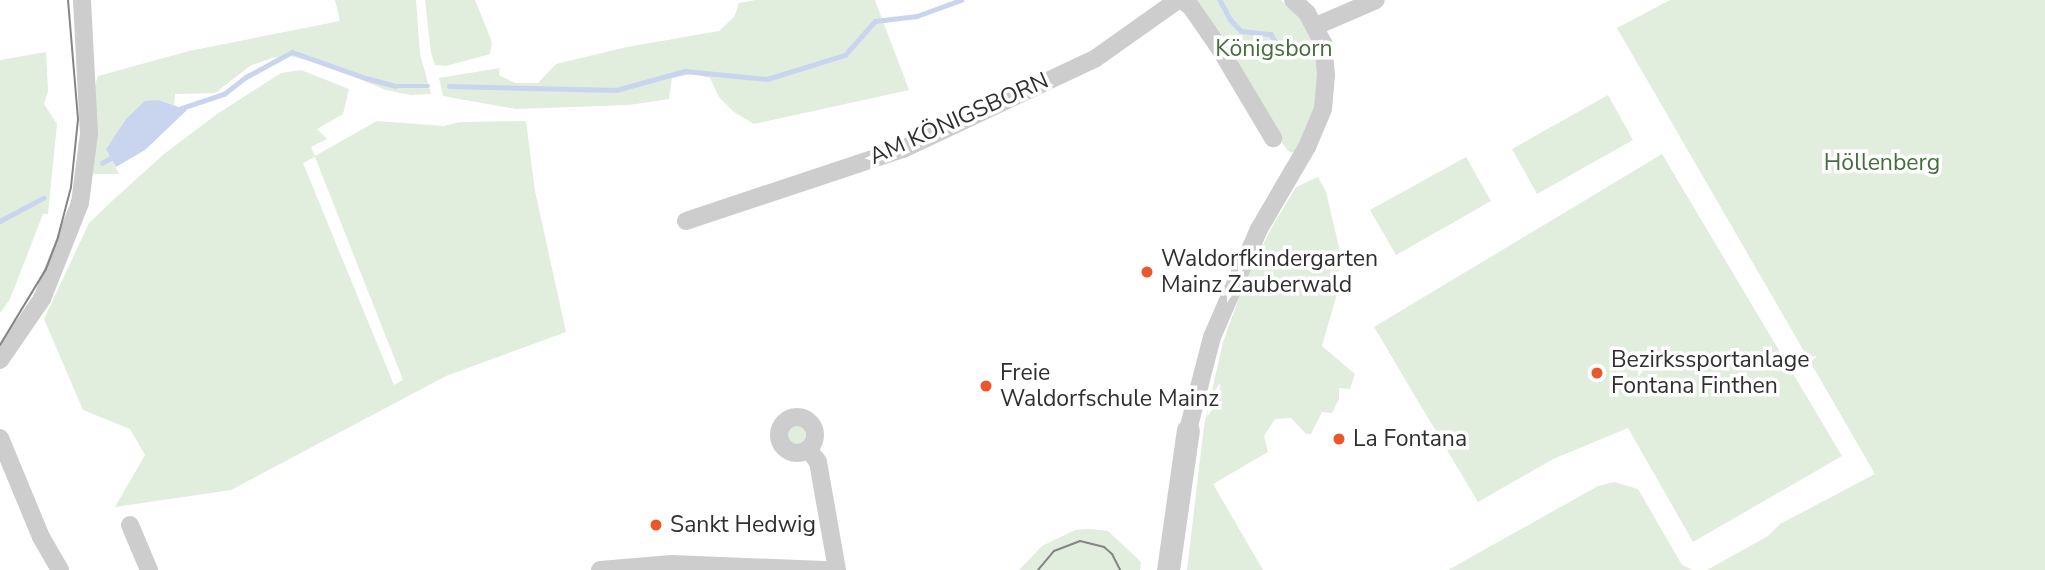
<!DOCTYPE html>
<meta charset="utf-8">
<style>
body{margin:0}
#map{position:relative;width:2045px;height:570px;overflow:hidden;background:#fff;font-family:"Nunito Sans",sans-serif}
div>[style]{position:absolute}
.green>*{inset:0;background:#e1eddd}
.round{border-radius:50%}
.water>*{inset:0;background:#c9d5ee}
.stream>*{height:4.5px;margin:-2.25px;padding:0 2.25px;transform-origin:2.25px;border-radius:2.25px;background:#c9d5ee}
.minor>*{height:18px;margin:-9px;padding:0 9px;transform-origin:9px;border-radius:9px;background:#cdcdcd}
.minor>.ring{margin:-9px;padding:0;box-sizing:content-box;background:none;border:18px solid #cdcdcd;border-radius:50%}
.tertiary>*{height:23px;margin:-11.5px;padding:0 11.5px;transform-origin:11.5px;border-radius:11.5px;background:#cdcdcd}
.tram>*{height:2px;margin:-1px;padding:0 1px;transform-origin:1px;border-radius:1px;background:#858585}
.dots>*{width:19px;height:19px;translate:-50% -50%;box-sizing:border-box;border:4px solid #fff;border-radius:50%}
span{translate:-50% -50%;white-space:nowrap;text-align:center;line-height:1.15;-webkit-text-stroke:7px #fff;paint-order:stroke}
.park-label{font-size:23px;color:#446e3b}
.street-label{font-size:23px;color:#303030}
.poi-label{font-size:23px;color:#303030}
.left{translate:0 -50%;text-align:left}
</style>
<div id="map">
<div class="green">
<i style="clip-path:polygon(335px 0,416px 0,420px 54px,431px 94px,411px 95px,386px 90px,326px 65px,290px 56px,272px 58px,250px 66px,215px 93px,175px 94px,174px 105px,159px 100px,111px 158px,119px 174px,92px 174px,94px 88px,98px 76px,189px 51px,340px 21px)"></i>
<i style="clip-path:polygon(425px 0,475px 0,492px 42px,490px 54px,446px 66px,435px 65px,431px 53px)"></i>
<i style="clip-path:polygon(756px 0,875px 0,909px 90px,754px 124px,734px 112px,719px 97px,710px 78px,693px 74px,672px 78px,669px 99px,629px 105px,516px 109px,443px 96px,439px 78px,500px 68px,499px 75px,515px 83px,538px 83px,556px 64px,627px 47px,719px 31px,734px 17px,739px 3px)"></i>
<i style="clip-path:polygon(1192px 0,1281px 0,1304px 22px,1315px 43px,1320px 96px,1309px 126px,1294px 153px,1288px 151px,1275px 133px,1276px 125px)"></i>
<i style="clip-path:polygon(1670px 0,2045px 0,2045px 570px,1707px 570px,1768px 536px,1780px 524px,1875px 474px,1617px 28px)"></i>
<i style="clip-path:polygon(46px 52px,48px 91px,44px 104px,57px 124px,48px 214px,43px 214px,10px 299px,0 313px,0 60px)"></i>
<i style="clip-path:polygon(evenodd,301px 70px,349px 89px,343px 114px,317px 129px,327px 139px,311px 147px,315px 156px,377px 121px,444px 126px,460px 122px,526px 121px,535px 191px,566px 332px,446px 376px,231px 490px,115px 507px,145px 455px,130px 429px,83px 410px,44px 319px,89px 223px,112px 201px,164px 154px,217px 114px,281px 73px,301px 70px,315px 157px,403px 380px,394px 385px,303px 163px,315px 157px)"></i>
<i style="clip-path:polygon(1608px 95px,1633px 140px,1537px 194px,1512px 149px)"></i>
<i style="clip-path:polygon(1662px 154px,1842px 456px,1693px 542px,1628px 428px,1553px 459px,1478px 502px,1374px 327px)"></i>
<i style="clip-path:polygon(1466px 157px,1491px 201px,1396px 255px,1370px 210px)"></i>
<i style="clip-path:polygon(1318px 177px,1326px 192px,1339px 247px,1339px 287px,1322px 346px,1355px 374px,1350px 389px,1339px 388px,1339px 399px,1332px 413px,1322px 412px,1311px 434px,1306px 434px,1291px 418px,1275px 419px,1264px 436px,1268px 452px,1213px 484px,1263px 570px,1187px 570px,1204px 426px,1223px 342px,1248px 273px,1272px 227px,1296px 187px)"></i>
<i class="round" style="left:786px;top:425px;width:20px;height:20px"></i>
<i style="clip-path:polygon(1614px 482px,1638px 489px,1682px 565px,1693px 570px,1448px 570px,1598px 486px)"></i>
<i style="clip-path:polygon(1090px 529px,1108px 531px,1141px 562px,1140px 570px,1019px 570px,1042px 546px,1075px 530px)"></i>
</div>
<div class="water">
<i style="clip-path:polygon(159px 100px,187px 110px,145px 150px,116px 167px,106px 149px,127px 118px,145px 101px)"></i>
</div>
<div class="stream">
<i style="left:1220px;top:0;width:21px;rotate:62deg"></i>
<i style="left:1230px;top:19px;width:16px;rotate:47deg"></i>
<i style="left:1241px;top:31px;width:30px;rotate:6deg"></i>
<i style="left:1271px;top:34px;width:8px;rotate:60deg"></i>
<i style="left:1275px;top:41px;width:7px;rotate:98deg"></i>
<i style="left:449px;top:86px;width:167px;rotate:1.4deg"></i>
<i style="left:616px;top:90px;width:72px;rotate:-15.4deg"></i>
<i style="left:685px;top:71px;width:82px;rotate:5.6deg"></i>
<i style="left:767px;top:79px;width:82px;rotate:-17.1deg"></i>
<i style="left:845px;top:55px;width:45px;rotate:-48.6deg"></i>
<i style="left:875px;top:21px;width:42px;rotate:-6.8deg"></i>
<i style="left:917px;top:16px;width:47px;rotate:-20deg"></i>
<i style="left:176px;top:110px;width:51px;rotate:-18.4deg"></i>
<i style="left:224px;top:94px;width:28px;rotate:-38deg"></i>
<i style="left:246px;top:77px;width:52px;rotate:-28.5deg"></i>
<i style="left:292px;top:52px;width:78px;rotate:19.4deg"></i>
<i style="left:366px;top:78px;width:30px;rotate:15deg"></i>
<i style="left:395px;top:86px;width:33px"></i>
<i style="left:102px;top:163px;width:16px;rotate:-30deg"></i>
<i style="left:0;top:221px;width:49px;rotate:-28.1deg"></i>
</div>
<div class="minor">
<i style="left:1182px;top:0;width:11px;rotate:38deg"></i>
<i style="left:1191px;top:7px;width:51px;rotate:55.4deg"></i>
<i style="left:1220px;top:49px;width:104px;rotate:59.2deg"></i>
<i style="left:1316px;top:26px;width:65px;rotate:-23.4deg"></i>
<i style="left:686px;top:221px;width:229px;rotate:-18.4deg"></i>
<i style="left:903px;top:149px;width:213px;rotate:-25.2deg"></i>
<i style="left:1096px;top:58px;width:100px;rotate:-35.3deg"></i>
<i style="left:0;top:360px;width:74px;rotate:-55.5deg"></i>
<i style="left:42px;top:299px;width:103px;rotate:-68.4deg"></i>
<i style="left:80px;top:203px;width:70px;rotate:-82.6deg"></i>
<i style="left:89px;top:134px;width:134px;rotate:-93deg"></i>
<i class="ring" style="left:779px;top:417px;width:18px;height:18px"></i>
<i style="left:1188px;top:430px;width:96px;rotate:-75.5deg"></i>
<i style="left:1212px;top:337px;width:118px;rotate:-66.5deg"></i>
<i style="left:1259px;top:229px;width:95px;rotate:-59.7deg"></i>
<i style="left:1307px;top:147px;width:41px;rotate:-67.2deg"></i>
<i style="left:1323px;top:109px;width:34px;rotate:-85deg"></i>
<i style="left:1326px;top:75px;width:32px;rotate:-95deg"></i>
<i style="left:1323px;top:43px;width:34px;rotate:-118deg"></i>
<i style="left:1307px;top:13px;width:19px;rotate:-137deg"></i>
<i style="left:0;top:438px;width:107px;rotate:67.5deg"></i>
<i style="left:41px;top:537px;width:38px;rotate:60deg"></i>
<i style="left:808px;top:449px;width:16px;rotate:52deg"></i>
<i style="left:818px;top:462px;width:110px;rotate:80deg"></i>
<i style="left:130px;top:525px;width:49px;rotate:67.1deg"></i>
<i style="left:600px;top:570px;width:72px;rotate:-4.8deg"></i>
<i style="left:672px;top:564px;width:152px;rotate:2.3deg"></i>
</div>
<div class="tertiary">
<i style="left:1168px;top:570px;width:141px;rotate:-81.9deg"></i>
</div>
<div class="tram">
<i style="left:0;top:345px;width:89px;rotate:-58.8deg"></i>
<i style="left:46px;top:269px;width:34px;rotate:-69deg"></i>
<i style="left:58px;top:237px;width:52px;rotate:-75.4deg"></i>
<i style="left:71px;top:187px;width:68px;rotate:-84.1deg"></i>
<i style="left:78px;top:119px;width:119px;rotate:-94.8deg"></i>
<i style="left:1038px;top:570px;width:25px;rotate:-50deg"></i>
<i style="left:1054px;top:551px;width:28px;rotate:-21deg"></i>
<i style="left:1080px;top:541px;width:25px;rotate:14deg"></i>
<i style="left:1104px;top:547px;width:11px;rotate:41deg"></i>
<i style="left:1112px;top:554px;width:18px;rotate:63deg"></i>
</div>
<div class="dots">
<i style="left:1147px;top:272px;background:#ec562c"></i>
<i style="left:1597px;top:373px;background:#ec562c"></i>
<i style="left:986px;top:386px;background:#ec562c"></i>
<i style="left:1339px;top:439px;background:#ec562c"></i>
<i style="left:656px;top:525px;background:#ec562c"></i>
</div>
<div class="park-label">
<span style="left:1274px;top:49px">Königsborn</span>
<span style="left:1882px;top:163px">Höllenberg</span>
</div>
<div class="street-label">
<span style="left:959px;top:119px;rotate:-24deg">AM KÖNIGSBORN</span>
</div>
<div class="poi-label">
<span class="left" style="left:1161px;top:272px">Waldorfkindergarten<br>Mainz Zauberwald</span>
<span class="left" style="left:1611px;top:373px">Bezirkssportanlage<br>Fontana Finthen</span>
<span class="left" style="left:1000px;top:386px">Freie<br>Waldorfschule Mainz</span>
<span class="left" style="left:1353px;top:439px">La Fontana</span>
<span class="left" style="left:670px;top:525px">Sankt Hedwig</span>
</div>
</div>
